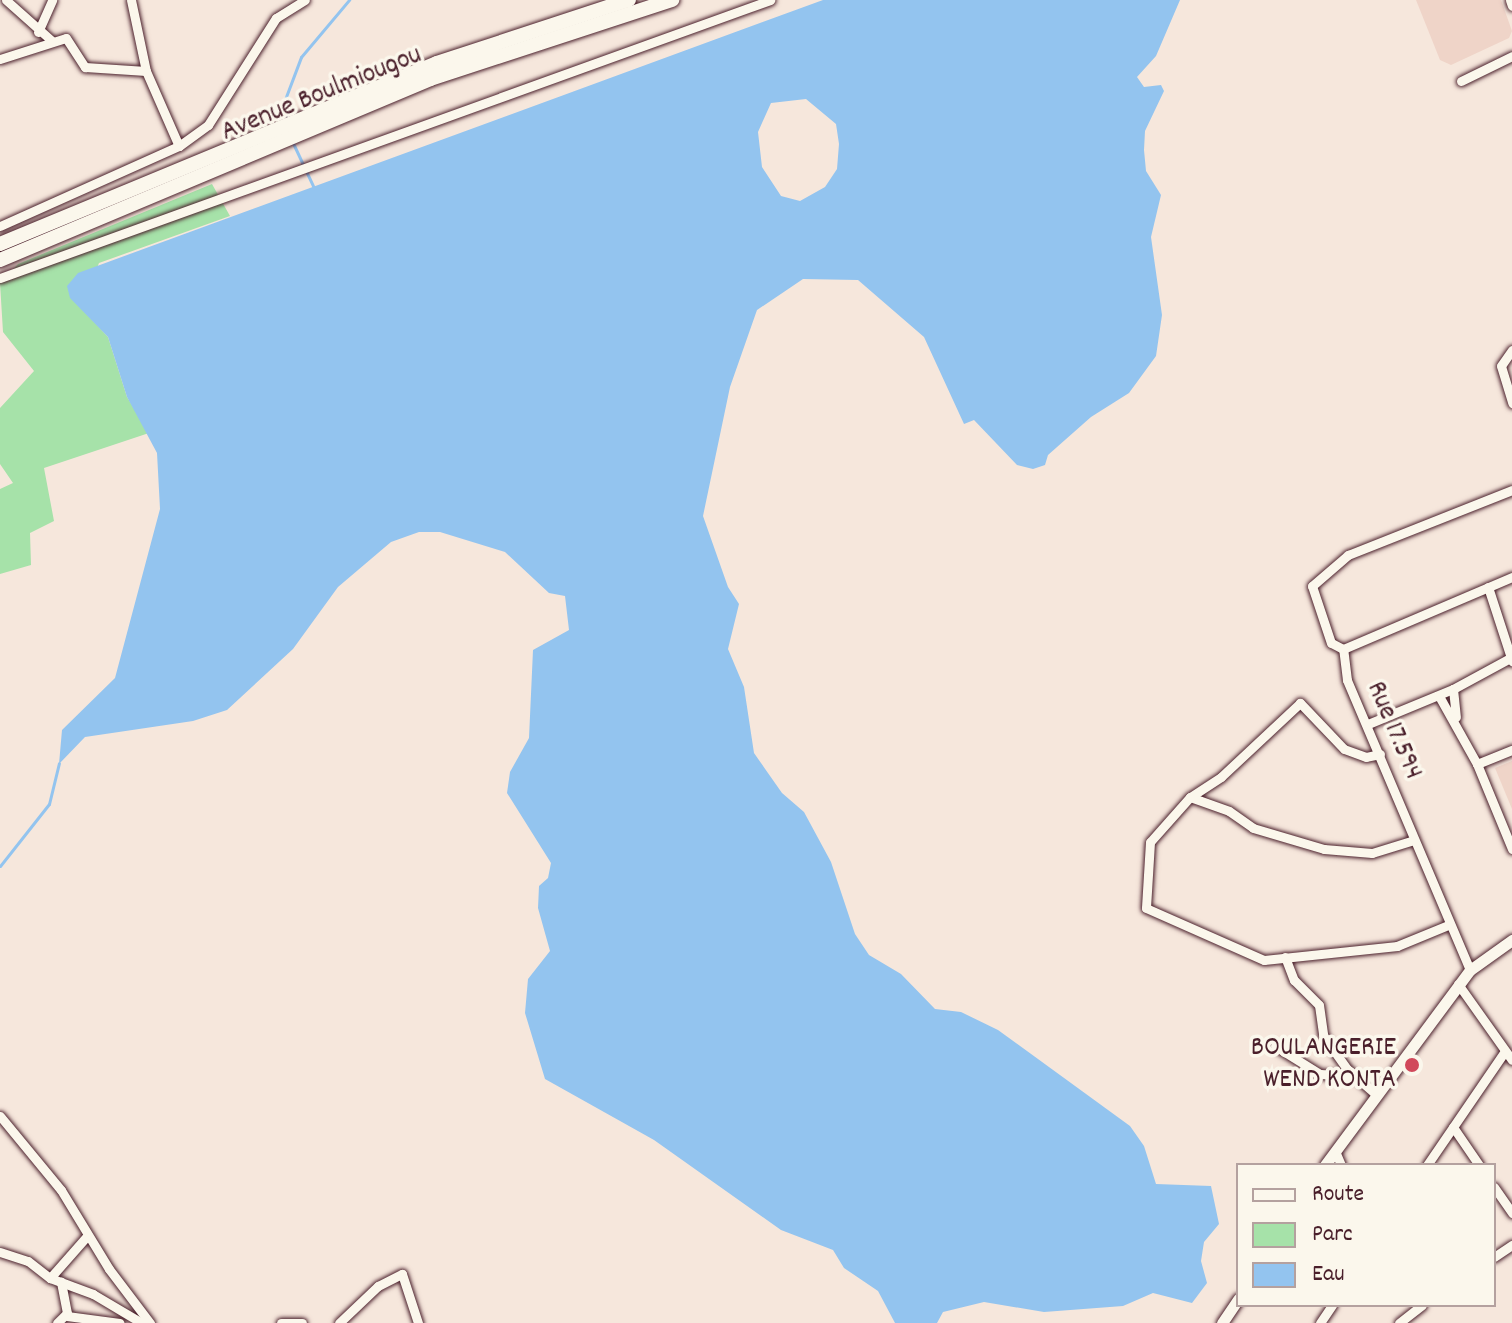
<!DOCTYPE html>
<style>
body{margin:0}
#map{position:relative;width:1512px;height:1323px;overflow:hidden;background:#f6e7dc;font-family:Dekko,sans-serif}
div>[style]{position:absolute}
.built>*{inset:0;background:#efd4c8}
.green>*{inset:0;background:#a6e2a9}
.water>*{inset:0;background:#93c4ef}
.stream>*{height:3px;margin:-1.5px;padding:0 1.5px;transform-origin:1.5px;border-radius:1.5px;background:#93c4ef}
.roads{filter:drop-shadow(0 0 2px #4a1f2b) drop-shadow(0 0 2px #4a1f2b)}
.minor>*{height:9px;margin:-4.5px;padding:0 4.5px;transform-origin:4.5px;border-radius:4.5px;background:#fbf7ec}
.tertiary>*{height:11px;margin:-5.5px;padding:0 5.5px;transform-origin:5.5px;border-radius:5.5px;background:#fbf7ec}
.trunk>*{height:14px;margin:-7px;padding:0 7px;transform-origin:7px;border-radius:7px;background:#fbf7ec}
.dots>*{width:22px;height:22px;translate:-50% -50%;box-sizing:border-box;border:4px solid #fbf7ec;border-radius:50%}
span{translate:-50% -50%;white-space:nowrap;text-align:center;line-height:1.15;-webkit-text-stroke:7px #fbf7ec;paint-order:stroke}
.street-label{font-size:28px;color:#4a1f2b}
.poi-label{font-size:28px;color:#4a1f2b}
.right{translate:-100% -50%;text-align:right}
.legend{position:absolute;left:1236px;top:1163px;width:260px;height:144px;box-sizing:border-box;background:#fbf7ec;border:2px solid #b4a19f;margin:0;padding:10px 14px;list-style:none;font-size:24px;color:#4a1f2b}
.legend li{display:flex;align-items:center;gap:16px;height:40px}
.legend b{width:40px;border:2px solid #b4a19f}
</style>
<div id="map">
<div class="built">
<i style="clip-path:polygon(1416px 0,1501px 0,1512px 31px,1509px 38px,1451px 65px,1440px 60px)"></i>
<i style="clip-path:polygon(1512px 761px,1512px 809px,1495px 768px)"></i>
</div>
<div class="green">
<i style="clip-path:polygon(212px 184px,230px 216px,99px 263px,81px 308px,108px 337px,127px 397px,149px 433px,44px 468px,54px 521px,30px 533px,31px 565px,0 574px,0 489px,13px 483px,0 464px,0 408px,34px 371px,3px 332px,0 283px,18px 264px)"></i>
</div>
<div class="water">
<i style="clip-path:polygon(evenodd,823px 0,1180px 0,1156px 56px,1137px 77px,1144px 87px,1161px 85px,1164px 91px,1145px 131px,1144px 150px,1146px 171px,1161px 195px,1151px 237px,1162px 315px,1156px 356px,1129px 393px,1091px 417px,1048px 455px,1045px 465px,1033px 469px,1017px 465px,974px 420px,964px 424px,924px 337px,858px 280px,803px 279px,757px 310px,730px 387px,703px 516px,728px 587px,739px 604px,728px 649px,744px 687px,754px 753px,782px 793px,804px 812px,831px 862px,855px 934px,869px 955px,901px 974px,935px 1009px,961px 1012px,998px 1030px,1130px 1126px,1144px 1146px,1156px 1184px,1211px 1186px,1219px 1224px,1204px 1242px,1201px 1261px,1207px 1283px,1192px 1303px,1153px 1293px,1123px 1306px,1044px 1312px,984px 1302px,943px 1312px,937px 1323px,895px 1323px,878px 1291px,844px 1268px,833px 1250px,781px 1230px,654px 1140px,545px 1079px,525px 1013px,528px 979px,550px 951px,538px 908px,539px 886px,548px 878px,551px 863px,507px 793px,510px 772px,529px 738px,533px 650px,569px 630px,565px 596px,549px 593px,505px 552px,440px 532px,419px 532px,391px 542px,338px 587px,293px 649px,227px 710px,193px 721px,85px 737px,59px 764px,62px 730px,115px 678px,160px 509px,157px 453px,127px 397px,108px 337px,70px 298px,67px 286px,78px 273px,823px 0,806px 99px,836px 124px,839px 144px,837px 169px,825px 187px,800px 201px,781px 196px,762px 167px,758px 132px,771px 103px,806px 99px)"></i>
</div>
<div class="stream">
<i style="left:287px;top:118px;width:16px;rotate:-101deg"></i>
<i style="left:284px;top:102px;width:48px;rotate:-69.3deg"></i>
<i style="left:301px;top:57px;width:75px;rotate:-49.9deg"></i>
<i style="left:292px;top:141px;width:52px;rotate:64.9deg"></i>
<i style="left:0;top:866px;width:79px;rotate:-51.7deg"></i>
<i style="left:49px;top:804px;width:42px;rotate:-76.3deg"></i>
</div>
<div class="roads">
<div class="minor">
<i style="left:6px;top:0;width:62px;rotate:41.7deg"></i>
<i style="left:131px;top:0;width:73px;rotate:78.1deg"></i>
<i style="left:146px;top:71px;width:82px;rotate:66.3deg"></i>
<i style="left:1510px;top:0;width:6px;rotate:72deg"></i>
<i style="left:38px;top:32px;width:35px;rotate:-66deg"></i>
<i style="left:0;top:59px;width:69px;rotate:-17.7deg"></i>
<i style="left:66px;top:38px;width:35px;rotate:57deg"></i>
<i style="left:85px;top:67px;width:61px;rotate:3.8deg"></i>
<i style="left:1461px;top:81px;width:57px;rotate:-26.1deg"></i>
<i style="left:0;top:226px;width:196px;rotate:-24.1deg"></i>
<i style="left:179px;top:146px;width:36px;rotate:-36deg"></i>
<i style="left:208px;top:125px;width:127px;rotate:-57.6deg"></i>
<i style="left:276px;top:18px;width:34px;rotate:-32deg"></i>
<i style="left:0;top:278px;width:819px;rotate:-19.85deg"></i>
<i style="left:1512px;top:350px;width:19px;rotate:125deg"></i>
<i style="left:1501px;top:366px;width:39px;rotate:73deg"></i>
<i style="left:1488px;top:587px;width:78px;rotate:72deg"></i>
<i style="left:1343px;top:649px;width:184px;rotate:-23.1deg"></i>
<i style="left:1453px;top:689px;width:28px;rotate:84deg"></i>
<i style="left:1439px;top:696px;width:78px;rotate:60.8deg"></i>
<i style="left:1477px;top:764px;width:92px;rotate:67.6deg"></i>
<i style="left:1368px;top:724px;width:92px;rotate:-22.4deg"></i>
<i style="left:1453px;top:689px;width:65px;rotate:-28.5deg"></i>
<i style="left:1380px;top:754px;width:14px;rotate:168deg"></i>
<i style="left:1366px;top:757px;width:23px;rotate:-160deg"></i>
<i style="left:1344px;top:749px;width:64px;rotate:-133.7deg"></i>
<i style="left:1300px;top:703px;width:108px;rotate:136.9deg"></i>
<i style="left:1221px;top:777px;width:37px;rotate:147deg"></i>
<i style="left:1190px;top:797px;width:60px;rotate:131.6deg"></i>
<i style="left:1150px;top:842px;width:66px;rotate:93.5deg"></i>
<i style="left:1146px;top:908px;width:129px;rotate:23.8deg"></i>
<i style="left:1264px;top:960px;width:134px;rotate:-6deg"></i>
<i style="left:1397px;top:946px;width:55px;rotate:-22.4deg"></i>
<i style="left:1477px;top:764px;width:38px;rotate:-22deg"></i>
<i style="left:1190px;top:797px;width:41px;rotate:19.7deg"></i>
<i style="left:1229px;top:811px;width:29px;rotate:35deg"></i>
<i style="left:1253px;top:828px;width:74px;rotate:16.5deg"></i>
<i style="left:1324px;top:849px;width:48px;rotate:4.8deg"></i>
<i style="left:1372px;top:853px;width:44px;rotate:-17.2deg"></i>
<i style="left:1285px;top:957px;width:25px;rotate:69deg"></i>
<i style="left:1294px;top:980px;width:35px;rotate:45deg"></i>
<i style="left:1319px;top:1005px;width:30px;rotate:82deg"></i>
<i style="left:1323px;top:1035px;width:42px;rotate:54.8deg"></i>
<i style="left:1347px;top:1069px;width:40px;rotate:41deg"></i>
<i style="left:1470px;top:970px;width:315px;rotate:-113deg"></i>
<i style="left:1347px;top:680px;width:31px;rotate:-97deg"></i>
<i style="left:1343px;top:649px;width:13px;rotate:-153deg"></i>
<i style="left:1331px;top:643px;width:60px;rotate:-108.4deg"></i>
<i style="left:1312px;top:586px;width:48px;rotate:-40.7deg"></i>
<i style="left:1348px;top:555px;width:176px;rotate:-21.6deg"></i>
<i style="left:1458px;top:984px;width:93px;rotate:54.6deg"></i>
<i style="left:1275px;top:1046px;width:53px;rotate:31.9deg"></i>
<i style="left:1320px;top:1074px;width:34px;rotate:3deg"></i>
<i style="left:0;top:1116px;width:96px;rotate:50.5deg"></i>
<i style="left:61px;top:1190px;width:92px;rotate:58.7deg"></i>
<i style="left:109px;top:1269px;width:68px;rotate:52.8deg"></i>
<i style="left:1453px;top:1127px;width:46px;rotate:55.6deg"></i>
<i style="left:1335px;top:1151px;width:15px;rotate:67deg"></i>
<i style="left:1427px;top:1165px;width:138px;rotate:-55.6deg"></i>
<i style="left:1494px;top:1187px;width:32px;rotate:55deg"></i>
<i style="left:0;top:1252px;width:29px;rotate:18deg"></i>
<i style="left:28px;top:1261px;width:28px;rotate:38deg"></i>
<i style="left:50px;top:1278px;width:46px;rotate:20.4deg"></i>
<i style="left:93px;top:1294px;width:57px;rotate:30.6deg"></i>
<i style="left:1494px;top:1257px;width:22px;rotate:-34deg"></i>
<i style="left:50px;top:1278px;width:56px;rotate:-48.6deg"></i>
<i style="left:67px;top:1316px;width:53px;rotate:7.5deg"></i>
<i style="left:57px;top:1323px;width:14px;rotate:-45deg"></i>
<i style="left:67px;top:1313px;width:32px;rotate:-101deg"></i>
<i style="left:281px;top:1323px;width:21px"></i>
<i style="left:339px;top:1323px;width:54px;rotate:-43.5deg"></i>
<i style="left:378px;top:1286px;width:27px;rotate:-27deg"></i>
<i style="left:402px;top:1274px;width:52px;rotate:71.9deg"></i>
<i style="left:1320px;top:1323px;width:22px;rotate:-56deg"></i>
<i style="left:1399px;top:1323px;width:29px;rotate:-38deg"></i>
</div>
<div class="tertiary">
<i style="left:1325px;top:1165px;width:243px;rotate:-53.4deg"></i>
<i style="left:1470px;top:970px;width:52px;rotate:-35.5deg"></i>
<i style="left:1222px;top:1323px;width:29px;rotate:-56deg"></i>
</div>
<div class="trunk">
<i style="left:0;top:244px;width:473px;rotate:-22.5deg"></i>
<i style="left:437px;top:63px;width:202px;rotate:-18.2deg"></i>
<i style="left:0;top:260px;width:467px;rotate:-22.8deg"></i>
<i style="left:430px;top:79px;width:255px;rotate:-18.1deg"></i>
</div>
</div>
<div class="dots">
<i style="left:1412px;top:1065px;background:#d1495b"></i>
</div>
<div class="street-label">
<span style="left:322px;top:95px;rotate:-22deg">Avenue Boulmiougou</span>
<span style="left:1393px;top:731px;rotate:67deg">Rue 17.594</span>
</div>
<div class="poi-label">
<span class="right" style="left:1396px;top:1065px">BOULANGERIE<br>WEND KONTA</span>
</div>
<ul class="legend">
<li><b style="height:10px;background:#fbf7ec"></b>Route</li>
<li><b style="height:22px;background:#a6e2a9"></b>Parc</li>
<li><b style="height:22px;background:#93c4ef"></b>Eau</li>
</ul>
</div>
